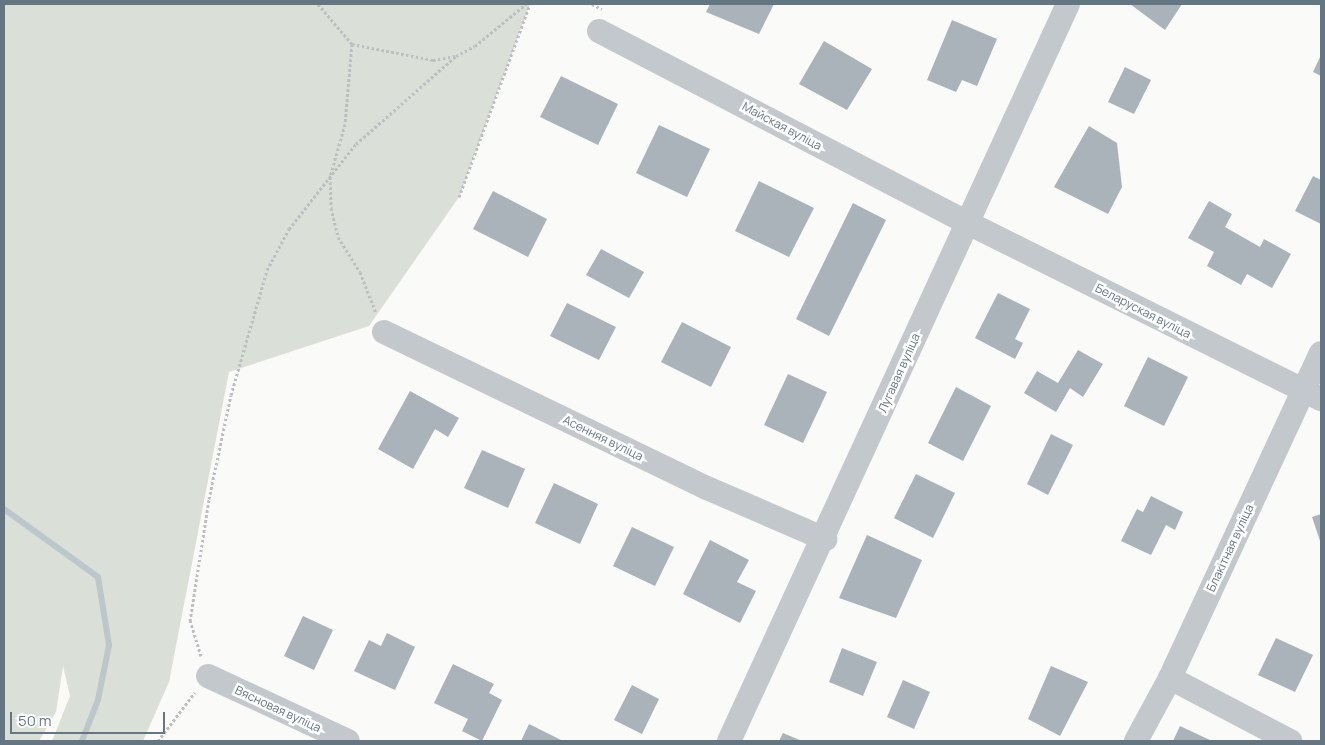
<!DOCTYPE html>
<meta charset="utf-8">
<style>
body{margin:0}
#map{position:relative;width:1325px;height:745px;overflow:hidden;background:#fafaf8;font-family:Manrope,sans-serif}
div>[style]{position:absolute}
.green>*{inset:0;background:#dadfd7}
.stream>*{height:6px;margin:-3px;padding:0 3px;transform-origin:3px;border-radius:3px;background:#bbc7cb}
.building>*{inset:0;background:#aab3b9}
.path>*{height:3px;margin-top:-1.5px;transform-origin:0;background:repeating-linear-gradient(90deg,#bbbfc2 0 2.5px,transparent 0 5px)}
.street>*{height:24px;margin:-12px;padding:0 12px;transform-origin:12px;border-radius:12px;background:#c3c8cc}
span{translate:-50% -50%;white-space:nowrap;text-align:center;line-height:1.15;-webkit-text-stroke:5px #fff;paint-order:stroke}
.street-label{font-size:12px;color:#657683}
.frame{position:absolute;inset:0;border:5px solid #657683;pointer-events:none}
.scale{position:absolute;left:10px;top:712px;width:155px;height:22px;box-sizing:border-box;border:2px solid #657683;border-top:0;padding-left:6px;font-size:15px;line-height:18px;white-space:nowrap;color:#657683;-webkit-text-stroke:4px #fff;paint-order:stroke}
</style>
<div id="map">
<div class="green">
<i style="clip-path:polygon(4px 4px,530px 4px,459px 197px,369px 326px,229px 372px,169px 682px,143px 741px,52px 741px,70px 696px,63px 666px,56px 712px,39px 741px,4px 741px)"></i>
</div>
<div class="stream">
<i style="left:4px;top:509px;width:116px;rotate:35.9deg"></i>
<i style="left:98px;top:577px;width:69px;rotate:80.8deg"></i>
<i style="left:109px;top:645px;width:56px;rotate:101.3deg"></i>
<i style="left:98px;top:700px;width:44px;rotate:111.3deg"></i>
</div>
<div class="building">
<i style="clip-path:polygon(710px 4px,774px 4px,759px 34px,706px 12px)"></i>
<i style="clip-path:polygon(1130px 4px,1182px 4px,1165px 30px)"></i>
<i style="clip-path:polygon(952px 20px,997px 39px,977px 86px,962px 80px,956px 92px,927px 80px)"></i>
<i style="clip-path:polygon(824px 41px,872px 69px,847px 110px,799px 84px)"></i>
<i style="clip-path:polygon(1321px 55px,1321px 76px,1313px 72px)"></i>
<i style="clip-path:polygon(1125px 67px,1151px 80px,1134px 114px,1108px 102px)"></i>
<i style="clip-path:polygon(561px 76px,618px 104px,598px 145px,540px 117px)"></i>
<i style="clip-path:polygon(659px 125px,710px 149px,687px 197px,636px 173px)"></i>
<i style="clip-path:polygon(1089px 126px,1117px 143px,1122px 187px,1108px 214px,1054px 187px)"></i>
<i style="clip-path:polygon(1313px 176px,1321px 180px,1321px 224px,1295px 211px)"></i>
<i style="clip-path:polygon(759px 181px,814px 208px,789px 257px,735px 231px)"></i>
<i style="clip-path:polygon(493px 191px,547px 219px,528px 257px,473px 229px)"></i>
<i style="clip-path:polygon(1209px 201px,1232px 214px,1225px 227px,1260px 247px,1264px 239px,1291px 254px,1272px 288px,1247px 274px,1241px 285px,1207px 266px,1214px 252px,1188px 238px)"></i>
<i style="clip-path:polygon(853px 203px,886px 220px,829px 336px,796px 319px)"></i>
<i style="clip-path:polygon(601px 249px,644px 272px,629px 298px,586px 275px)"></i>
<i style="clip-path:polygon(998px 293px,1030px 309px,1015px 339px,1023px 343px,1015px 359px,975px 338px)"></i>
<i style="clip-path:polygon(567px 303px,616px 327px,599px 360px,550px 336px)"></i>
<i style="clip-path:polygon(682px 322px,731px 347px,711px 387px,661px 362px)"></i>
<i style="clip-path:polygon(1078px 350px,1103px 364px,1083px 397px,1070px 388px,1056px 412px,1024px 393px,1037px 371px,1058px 383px)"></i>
<i style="clip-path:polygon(1148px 357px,1188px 377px,1164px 426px,1124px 406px)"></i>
<i style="clip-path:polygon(788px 374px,827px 392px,803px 443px,764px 425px)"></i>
<i style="clip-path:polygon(956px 387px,991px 406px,963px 461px,928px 443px)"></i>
<i style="clip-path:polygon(410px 391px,459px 418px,448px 437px,435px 429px,413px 469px,378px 449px)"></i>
<i style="clip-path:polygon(1051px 434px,1073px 445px,1048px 495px,1027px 484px)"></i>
<i style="clip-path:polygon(482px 450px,525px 469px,508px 508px,464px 488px)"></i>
<i style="clip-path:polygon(916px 474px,955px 493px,933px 538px,894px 518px)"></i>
<i style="clip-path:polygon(554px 483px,598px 504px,580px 544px,535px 523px)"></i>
<i style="clip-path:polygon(1151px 496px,1183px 512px,1175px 530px,1166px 525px,1151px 555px,1121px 541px,1137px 509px,1143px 512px)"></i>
<i style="clip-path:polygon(1321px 514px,1321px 544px,1312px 517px)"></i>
<i style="clip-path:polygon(632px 527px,674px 547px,655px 586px,613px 566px)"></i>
<i style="clip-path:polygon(867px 535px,922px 560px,896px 618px,839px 598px)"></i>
<i style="clip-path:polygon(710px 540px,749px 560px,737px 582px,756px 591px,740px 623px,683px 594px)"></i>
<i style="clip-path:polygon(303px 616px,333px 630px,314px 670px,284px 656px)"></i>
<i style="clip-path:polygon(387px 633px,415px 647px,395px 690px,354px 671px,369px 640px,381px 646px)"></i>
<i style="clip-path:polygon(1276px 638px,1313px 655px,1295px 692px,1258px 675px)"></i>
<i style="clip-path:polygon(842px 648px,877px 662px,863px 696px,829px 682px)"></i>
<i style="clip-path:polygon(453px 664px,494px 684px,489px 693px,502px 700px,482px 741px,462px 731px,468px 719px,434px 703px)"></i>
<i style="clip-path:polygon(1051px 666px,1088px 682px,1060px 736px,1028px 719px)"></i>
<i style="clip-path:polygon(903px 680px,930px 692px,914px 729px,887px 717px)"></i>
<i style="clip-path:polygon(632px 685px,659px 699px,642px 734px,614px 720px)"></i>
<i style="clip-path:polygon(529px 724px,563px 741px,521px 741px)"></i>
<i style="clip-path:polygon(1180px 726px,1212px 741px,1173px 741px)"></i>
<i style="clip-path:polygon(783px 733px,802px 741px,779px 741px)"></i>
</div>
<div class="path">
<i style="left:318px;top:4px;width:52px;rotate:49.6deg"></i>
<i style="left:352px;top:44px;width:83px;rotate:11.2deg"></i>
<i style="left:433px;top:60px;width:23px;rotate:-10deg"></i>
<i style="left:456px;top:56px;width:21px;rotate:-28deg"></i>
<i style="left:475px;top:46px;width:66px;rotate:-39.5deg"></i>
<i style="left:592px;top:4px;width:11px;rotate:27deg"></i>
<i style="left:352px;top:44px;width:80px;rotate:95deg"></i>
<i style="left:345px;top:124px;width:55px;rotate:105.8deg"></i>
<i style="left:330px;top:177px;width:31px;rotate:88deg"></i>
<i style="left:331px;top:208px;width:30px;rotate:76deg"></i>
<i style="left:338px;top:237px;width:41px;rotate:57.8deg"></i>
<i style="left:360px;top:272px;width:44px;rotate:68.7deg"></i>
<i style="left:459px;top:197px;width:206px;rotate:-69.8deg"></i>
<i style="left:201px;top:656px;width:37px;rotate:-107deg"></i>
<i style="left:190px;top:621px;width:123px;rotate:-81.1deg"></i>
<i style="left:209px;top:499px;width:106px;rotate:-78.1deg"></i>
<i style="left:231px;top:395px;width:130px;rotate:-73.9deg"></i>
<i style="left:267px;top:270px;width:47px;rotate:-61.8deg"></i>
<i style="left:289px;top:229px;width:108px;rotate:-51.8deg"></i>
<i style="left:356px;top:144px;width:133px;rotate:-41.3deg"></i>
<i style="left:158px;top:741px;width:61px;rotate:-52.9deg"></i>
</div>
<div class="street">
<i style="left:599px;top:31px;width:414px;rotate:27.5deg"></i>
<i style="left:966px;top:222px;width:397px;rotate:26.5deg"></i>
<i style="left:384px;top:332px;width:359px;rotate:25.8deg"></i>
<i style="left:707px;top:488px;width:129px;rotate:23.4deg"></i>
<i style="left:208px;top:676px;width:154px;rotate:24.9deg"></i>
<i style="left:1170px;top:678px;width:136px;rotate:27.7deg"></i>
<i style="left:729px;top:741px;width:811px;rotate:-65.3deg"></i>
<i style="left:1136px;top:741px;width:72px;rotate:-61.6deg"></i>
<i style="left:1170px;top:678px;width:358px;rotate:-65.1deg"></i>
</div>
<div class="street-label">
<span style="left:782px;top:126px;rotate:28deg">Майская вуліца</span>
<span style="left:1143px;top:311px;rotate:27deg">Беларуская вуліца</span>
<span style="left:899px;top:373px;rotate:-66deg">Лугавая вуліца</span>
<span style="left:603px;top:438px;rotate:26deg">Асенняя вуліца</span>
<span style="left:1230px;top:548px;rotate:-65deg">Блакітная вуліца</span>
<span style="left:278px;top:709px;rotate:25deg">Вясновая вуліца</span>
</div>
<div class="frame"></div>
<div class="scale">50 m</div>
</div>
